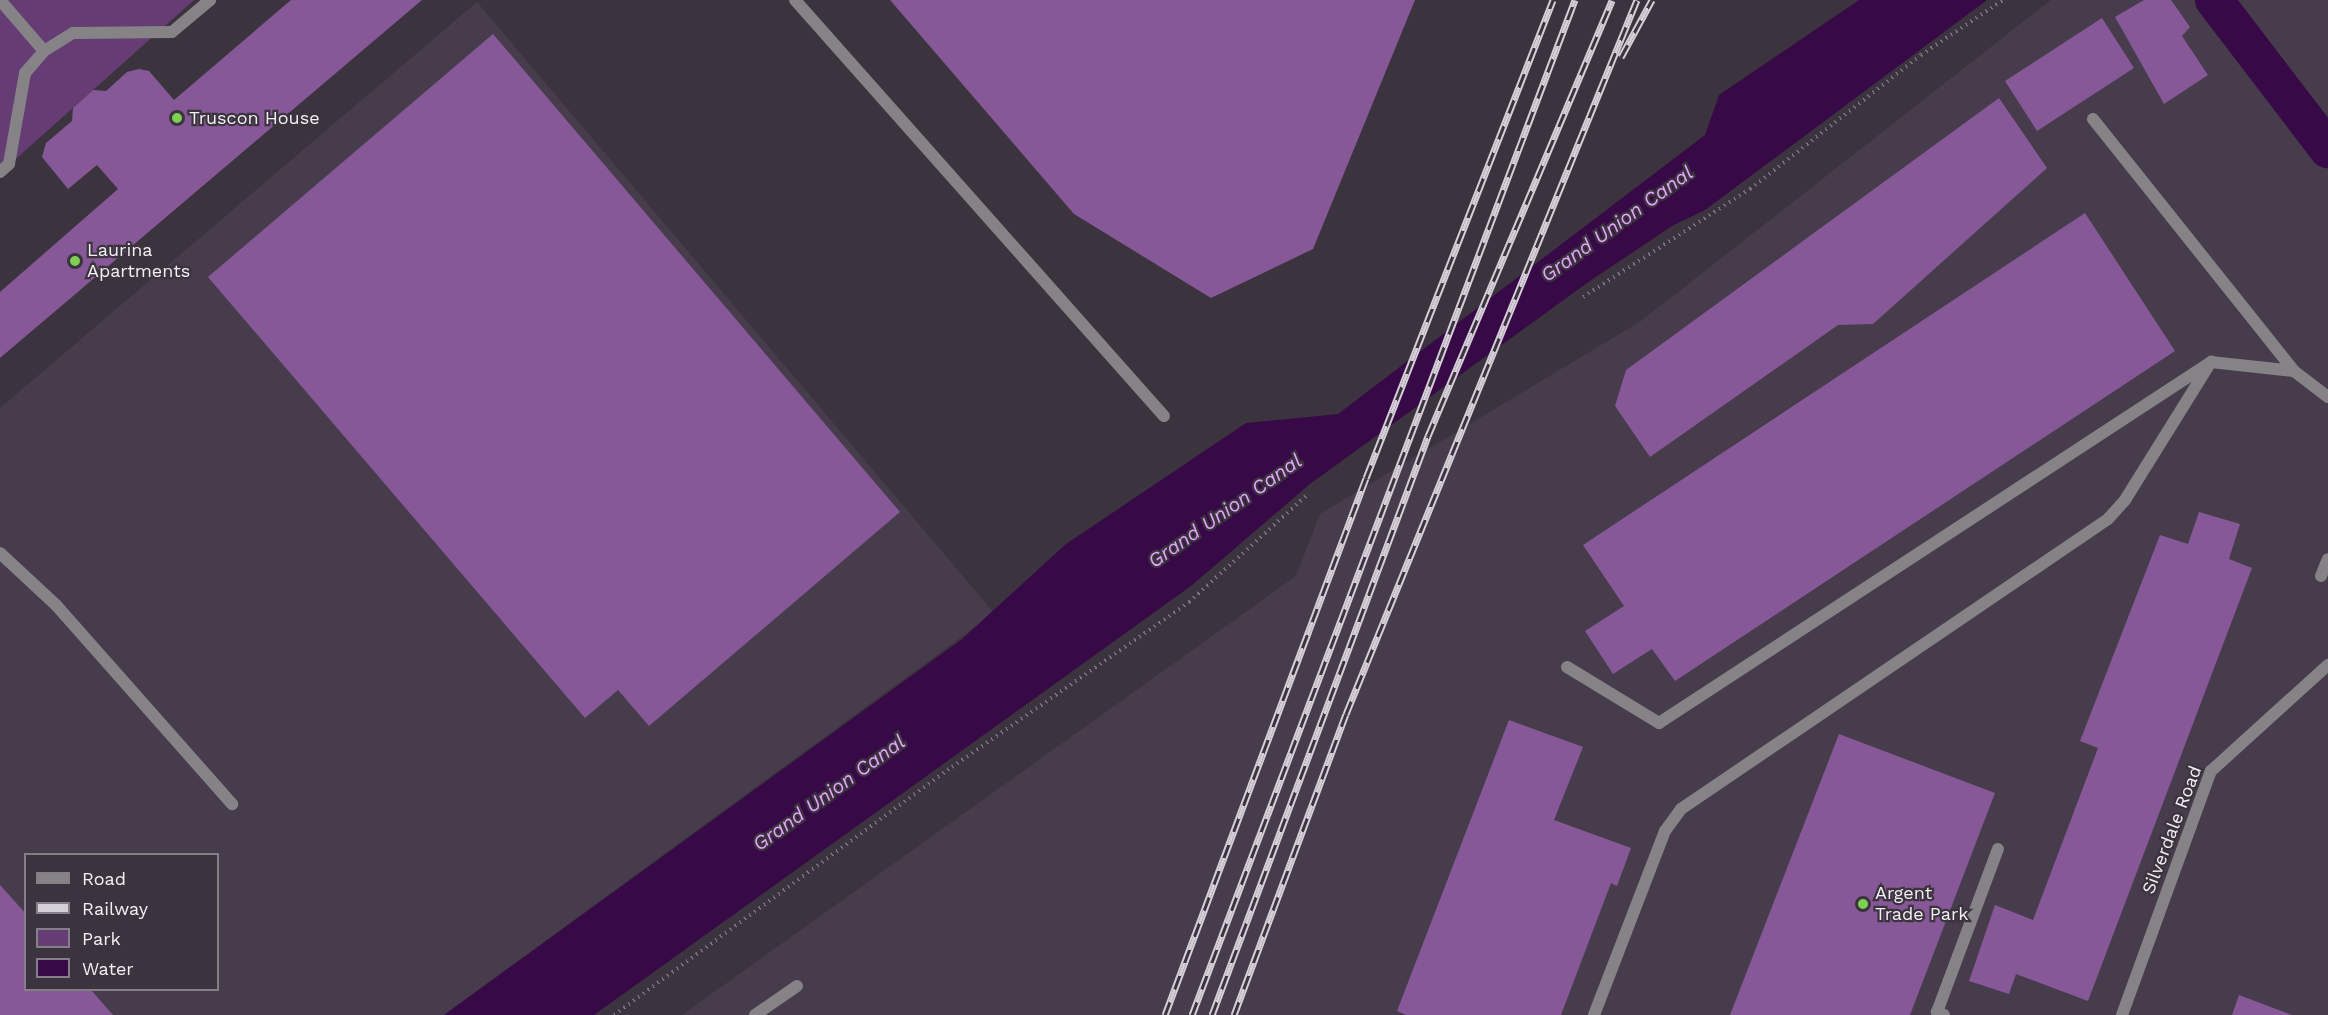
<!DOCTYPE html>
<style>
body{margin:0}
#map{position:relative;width:2328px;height:1015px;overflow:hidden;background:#3b343e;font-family:"Work Sans",sans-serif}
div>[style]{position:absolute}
.built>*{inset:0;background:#473c4b}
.green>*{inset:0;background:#653c74}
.water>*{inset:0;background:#380947}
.canal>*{height:38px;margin:-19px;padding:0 19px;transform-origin:19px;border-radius:19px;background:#380947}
.building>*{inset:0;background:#865898}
.path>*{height:4px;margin-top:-2px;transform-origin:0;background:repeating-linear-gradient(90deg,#79737c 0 1.5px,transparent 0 6px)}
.service>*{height:12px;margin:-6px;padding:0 6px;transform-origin:6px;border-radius:6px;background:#868387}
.minor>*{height:12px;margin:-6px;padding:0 6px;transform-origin:6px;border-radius:6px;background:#868387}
.rail>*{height:7px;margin-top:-3.5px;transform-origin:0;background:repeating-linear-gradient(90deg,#3b343e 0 14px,#d5d0d7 0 28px);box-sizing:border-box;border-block:2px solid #d5d0d7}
.dots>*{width:16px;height:16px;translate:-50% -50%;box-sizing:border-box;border:3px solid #3b343e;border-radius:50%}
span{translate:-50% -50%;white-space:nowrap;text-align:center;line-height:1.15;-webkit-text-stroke:4.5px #3b343e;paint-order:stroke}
.poi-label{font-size:18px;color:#f2eef4}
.left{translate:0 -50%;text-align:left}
.street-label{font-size:18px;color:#f2eef4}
.water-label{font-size:20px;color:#e6a4ff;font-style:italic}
.legend{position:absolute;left:24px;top:853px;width:195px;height:138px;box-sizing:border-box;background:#3b343e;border:2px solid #847e87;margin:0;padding:8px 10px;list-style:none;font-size:18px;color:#f2eef4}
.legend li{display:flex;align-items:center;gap:12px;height:30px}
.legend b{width:30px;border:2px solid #847e87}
</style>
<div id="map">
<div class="built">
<i style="clip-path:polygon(2051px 0,2328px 0,2328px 1015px,682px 1015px,1296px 576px,1320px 514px,1641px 321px)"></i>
<i style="clip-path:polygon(evenodd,477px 2px,994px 613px,444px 1015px,0 1015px,0 408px,477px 2px,26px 854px,218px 854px,218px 990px,26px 990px,26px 854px)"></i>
</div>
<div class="green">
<i style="clip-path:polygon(0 0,194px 0,0 173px)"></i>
</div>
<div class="water">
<i style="clip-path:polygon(1859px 0,1987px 0,1705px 210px,1672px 226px,1587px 283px,1310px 484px,1191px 586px,594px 1015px,444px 1015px,962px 639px,1066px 544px,1246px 423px,1338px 414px,1705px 135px,1719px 95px)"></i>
</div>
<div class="canal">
<i style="left:2214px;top:0;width:188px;rotate:52.6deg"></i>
</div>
<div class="building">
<i style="clip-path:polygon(291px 0,422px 0,0 358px,0 292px,118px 189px,97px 165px,68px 189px,42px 157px,46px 143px,72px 121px,73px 108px,93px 90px,106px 91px,127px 72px,139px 69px,149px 71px,174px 100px)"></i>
<i style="clip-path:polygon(890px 0,1415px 0,1313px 249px,1211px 298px,1074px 214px)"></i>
<i style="clip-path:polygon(2144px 0,2171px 0,2190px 27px,2182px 36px,2208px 75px,2164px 104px,2115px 17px)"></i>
<i style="clip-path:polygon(2102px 18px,2134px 68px,2037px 131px,2005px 81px)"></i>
<i style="clip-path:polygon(493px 34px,900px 512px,649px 726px,618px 690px,585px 718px,208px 277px)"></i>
<i style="clip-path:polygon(1999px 98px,2047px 168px,1873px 324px,1838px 325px,1650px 457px,1615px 406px,1626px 370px)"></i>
<i style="clip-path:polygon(2085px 213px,2175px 351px,1675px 681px,1652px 649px,1613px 674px,1585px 631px,1624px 606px,1583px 545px)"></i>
<i style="clip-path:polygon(2199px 512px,2240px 524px,2229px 559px,2252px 568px,2088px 1001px,2016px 974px,2009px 994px,1969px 981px,1995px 905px,2033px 920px,2098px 748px,2080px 741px,2160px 535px,2188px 544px)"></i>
<i style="clip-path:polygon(1509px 720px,1583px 747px,1554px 820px,1631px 848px,1617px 886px,1611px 883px,1561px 1015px,1406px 1015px,1397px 1011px)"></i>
<i style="clip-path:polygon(1839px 734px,1995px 793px,1910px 1015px,1730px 1015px)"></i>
<i style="clip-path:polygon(0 885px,26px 914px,26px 990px,91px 990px,113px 1015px,0 1015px)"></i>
<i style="clip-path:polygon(2239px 995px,2292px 1015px,2232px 1015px)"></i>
</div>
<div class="path">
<i style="left:1583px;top:297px;width:199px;rotate:-32.9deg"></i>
<i style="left:1750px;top:189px;width:217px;rotate:-38.1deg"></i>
<i style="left:1921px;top:55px;width:99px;rotate:-33.9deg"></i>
<i style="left:614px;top:1015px;width:419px;rotate:-36.3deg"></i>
<i style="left:952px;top:767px;width:289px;rotate:-34.8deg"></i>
<i style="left:1189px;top:602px;width:159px;rotate:-42.2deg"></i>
</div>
<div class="service">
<i style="left:0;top:0;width:67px;rotate:49.2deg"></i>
<i style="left:795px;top:0;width:556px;rotate:48.43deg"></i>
<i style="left:2093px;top:119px;width:322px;rotate:51.4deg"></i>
<i style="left:0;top:172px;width:12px;rotate:-42deg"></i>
<i style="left:9px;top:164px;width:92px;rotate:-80deg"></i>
<i style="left:25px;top:73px;width:29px;rotate:-49deg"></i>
<i style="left:44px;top:51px;width:34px;rotate:-32deg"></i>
<i style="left:73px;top:33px;width:99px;rotate:-0.6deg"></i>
<i style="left:172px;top:32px;width:50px;rotate:-40.1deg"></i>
<i style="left:0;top:553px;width:76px;rotate:42.9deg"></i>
<i style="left:56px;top:605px;width:266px;rotate:48.5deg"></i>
<i style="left:2321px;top:576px;width:18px;rotate:-68deg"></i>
<i style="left:1567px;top:667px;width:108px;rotate:31.3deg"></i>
<i style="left:1659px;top:723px;width:660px;rotate:-33.18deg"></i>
<i style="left:2211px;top:362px;width:83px;rotate:6.2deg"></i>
<i style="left:2294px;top:371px;width:43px;rotate:37.4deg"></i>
<i style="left:755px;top:1015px;width:51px;rotate:-34.6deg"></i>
<i style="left:1594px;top:1015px;width:197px;rotate:-68.9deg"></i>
<i style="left:1665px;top:831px;width:27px;rotate:-54deg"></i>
<i style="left:1681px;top:809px;width:516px;rotate:-34.18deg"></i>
<i style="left:2108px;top:519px;width:25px;rotate:-48deg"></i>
<i style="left:2125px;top:500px;width:163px;rotate:-58.1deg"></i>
<i style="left:1944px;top:1015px;width:8px;rotate:-157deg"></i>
<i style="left:1937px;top:1012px;width:174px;rotate:-69.5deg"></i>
</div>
<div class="minor">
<i style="left:2122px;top:1015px;width:260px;rotate:-70deg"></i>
<i style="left:2211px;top:771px;width:158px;rotate:-42.2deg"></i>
</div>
<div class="rail">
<i style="left:1621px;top:57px;width:65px;rotate:-61.5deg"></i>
<i style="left:1165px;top:1015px;width:573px;rotate:-69.48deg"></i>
<i style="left:1366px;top:478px;width:513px;rotate:-68.63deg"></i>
<i style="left:1192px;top:1015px;width:1085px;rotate:-69.33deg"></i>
<i style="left:1212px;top:1015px;width:618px;rotate:-69.54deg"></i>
<i style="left:1428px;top:436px;width:473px;rotate:-67.1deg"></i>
<i style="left:1234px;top:1015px;width:321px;rotate:-69.6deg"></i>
<i style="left:1346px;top:714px;width:771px;rotate:-67.83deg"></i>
</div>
<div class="dots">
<i style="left:177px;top:118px;background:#7ed053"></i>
<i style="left:75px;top:261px;background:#7ed053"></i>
<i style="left:1863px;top:904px;background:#7ed053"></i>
</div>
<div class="poi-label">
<span class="left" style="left:189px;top:118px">Truscon House</span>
<span class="left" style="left:87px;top:261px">Laurina<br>Apartments</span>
<span class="left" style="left:1875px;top:904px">Argent<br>Trade Park</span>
</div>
<div class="street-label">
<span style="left:2172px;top:830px;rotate:-69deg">Silverdale Road</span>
</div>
<div class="water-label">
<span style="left:1617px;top:224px;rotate:-36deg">Grand Union Canal</span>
<span style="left:1225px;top:511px;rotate:-35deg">Grand Union Canal</span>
<span style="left:829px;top:793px;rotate:-36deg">Grand Union Canal</span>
</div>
<ul class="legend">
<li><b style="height:8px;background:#868387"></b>Road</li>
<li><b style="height:8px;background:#d5d0d7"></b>Railway</li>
<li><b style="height:16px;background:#653c74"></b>Park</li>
<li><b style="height:16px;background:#380947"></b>Water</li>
</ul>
</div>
